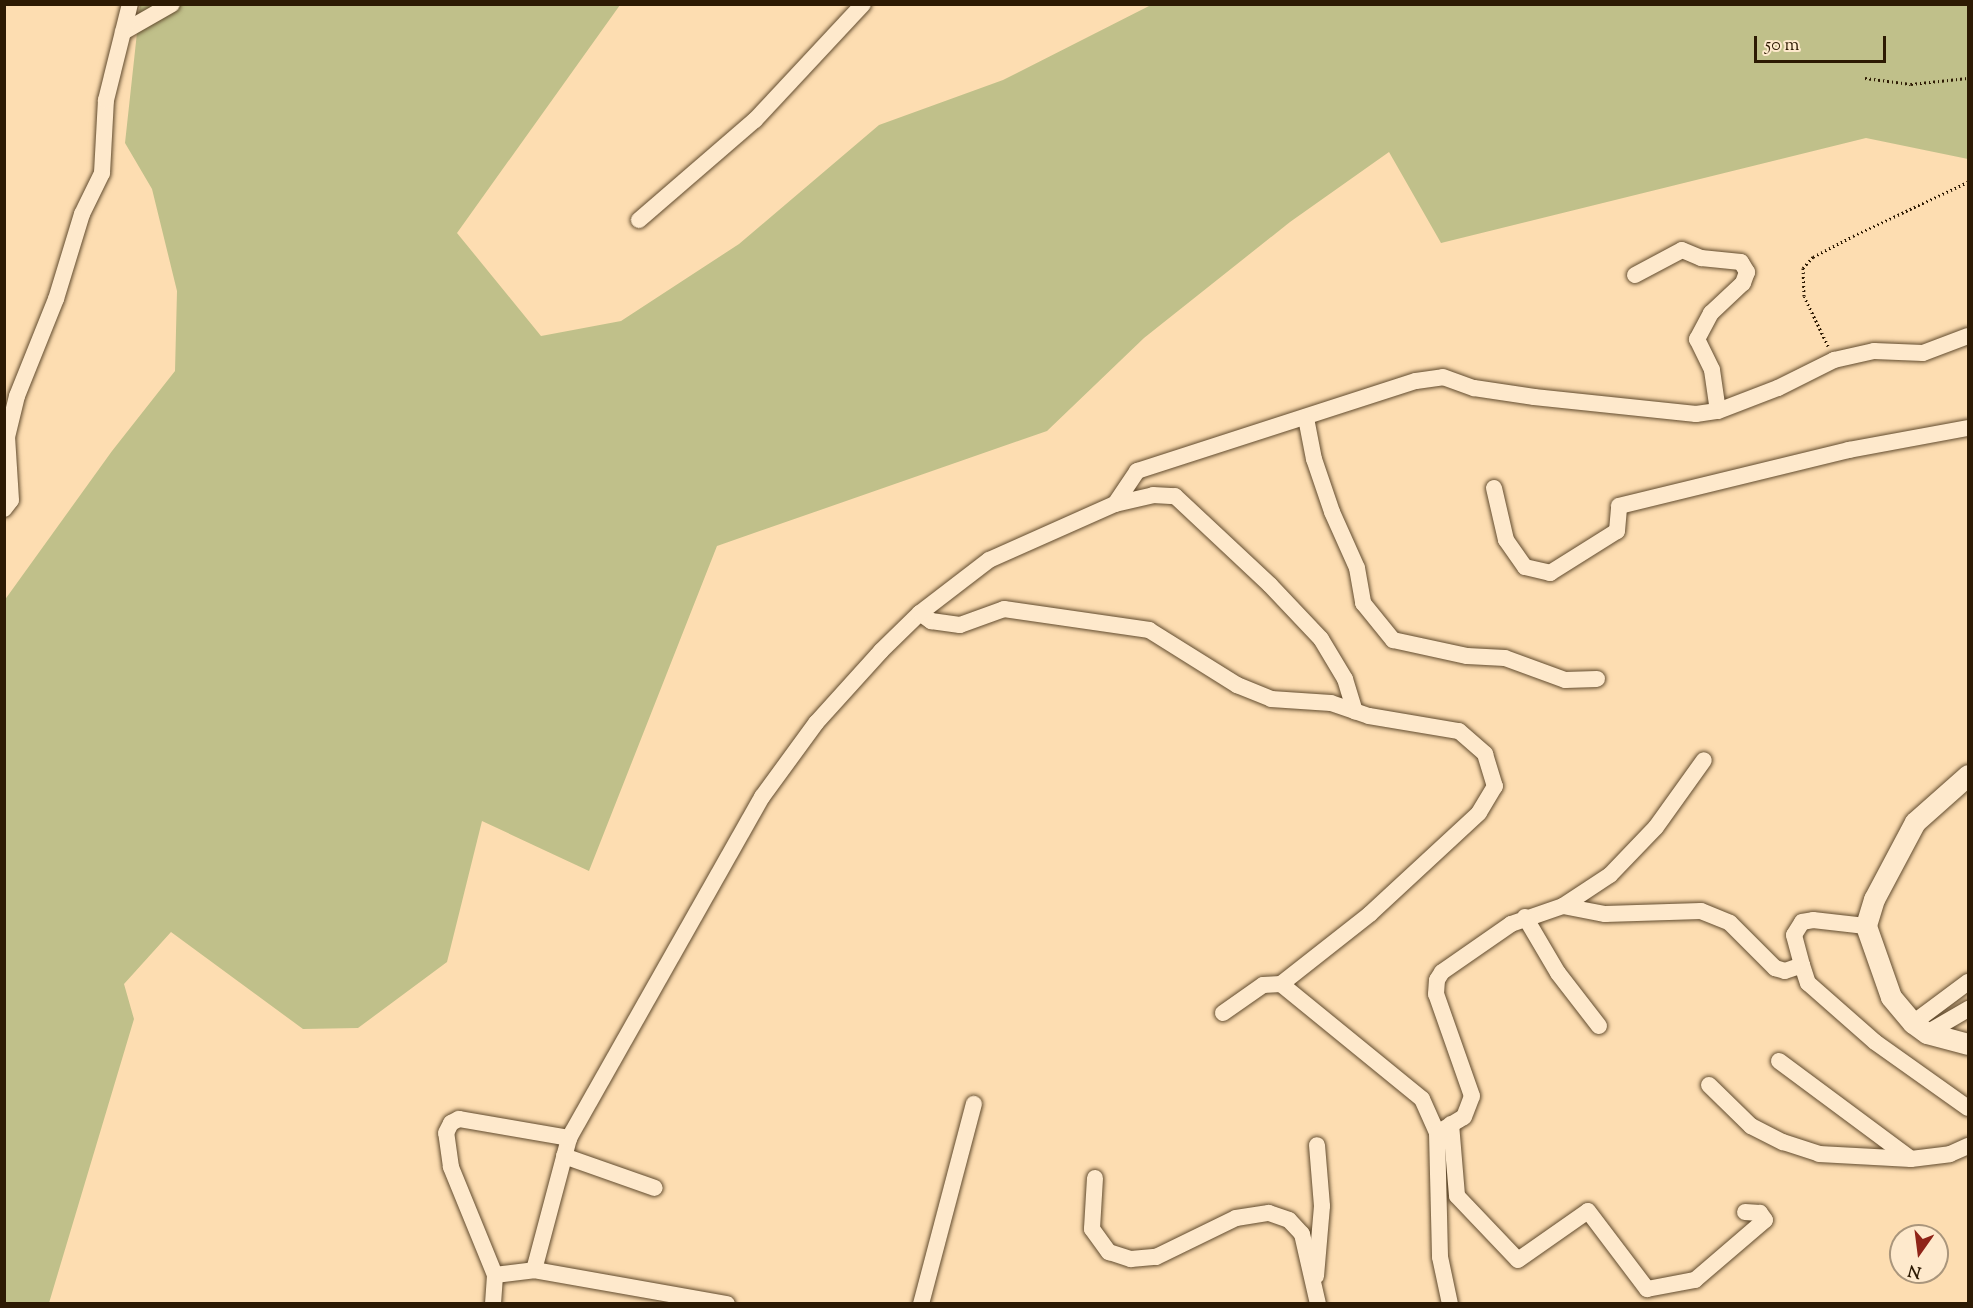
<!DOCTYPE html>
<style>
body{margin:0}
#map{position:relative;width:1973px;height:1308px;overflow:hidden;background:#fdddb1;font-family:"Sorts Mill Goudy",serif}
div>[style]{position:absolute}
.green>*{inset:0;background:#c0c08a}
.path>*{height:3px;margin-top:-1.5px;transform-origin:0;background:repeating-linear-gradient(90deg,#2d1a03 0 1.5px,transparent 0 4.5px)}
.roads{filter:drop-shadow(0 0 2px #614b2e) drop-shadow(0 0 2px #614b2e)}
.minor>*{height:16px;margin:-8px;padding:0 8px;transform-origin:8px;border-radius:8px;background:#fee9cc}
.tertiary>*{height:21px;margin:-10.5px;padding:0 10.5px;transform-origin:10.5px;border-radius:10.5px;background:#fee9cc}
span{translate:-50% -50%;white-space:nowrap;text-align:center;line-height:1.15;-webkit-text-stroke:4.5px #fee9cc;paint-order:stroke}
.frame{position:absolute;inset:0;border:6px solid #2d1a03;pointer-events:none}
.north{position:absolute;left:1889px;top:1224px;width:60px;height:60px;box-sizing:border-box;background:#fee9cc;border:2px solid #aa967c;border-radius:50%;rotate:194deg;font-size:16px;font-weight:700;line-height:24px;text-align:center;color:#2d1a03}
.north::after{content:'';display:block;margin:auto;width:21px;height:27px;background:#8f2418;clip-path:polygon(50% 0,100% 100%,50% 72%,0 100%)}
.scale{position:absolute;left:1754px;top:36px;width:132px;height:27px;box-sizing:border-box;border:3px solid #2d1a03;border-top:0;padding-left:8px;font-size:18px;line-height:21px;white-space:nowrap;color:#2d1a03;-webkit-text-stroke:4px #fee9cc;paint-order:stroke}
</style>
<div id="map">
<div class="green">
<i style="clip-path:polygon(140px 5px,620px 5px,457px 233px,541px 336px,621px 321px,739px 244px,879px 125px,1003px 80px,1151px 5px,1968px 5px,1968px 159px,1866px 138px,1441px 243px,1389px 152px,1290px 222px,1144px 338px,1047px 431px,717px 546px,589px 871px,482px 821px,447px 962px,358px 1028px,303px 1029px,171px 932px,124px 984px,134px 1019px,49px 1303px,5px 1303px,4px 601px,112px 451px,175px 371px,177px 291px,152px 189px,125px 143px)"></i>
</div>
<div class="path">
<i style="left:1865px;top:78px;width:46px;rotate:7.4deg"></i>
<i style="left:1911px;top:84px;width:57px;rotate:-6deg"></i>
<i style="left:1828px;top:346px;width:55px;rotate:-115.6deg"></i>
<i style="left:1804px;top:296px;width:28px;rotate:-92deg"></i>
<i style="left:1803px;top:268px;width:15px;rotate:-48deg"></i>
<i style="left:1813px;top:257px;width:45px;rotate:-27.7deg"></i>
<i style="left:1853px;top:236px;width:127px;rotate:-25.2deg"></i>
</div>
<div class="roads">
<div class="minor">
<i style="left:123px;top:32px;width:56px;rotate:-29.7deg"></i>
<i style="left:639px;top:220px;width:153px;rotate:-40.8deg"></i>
<i style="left:755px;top:120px;width:158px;rotate:-47deg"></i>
<i style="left:1635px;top:275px;width:53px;rotate:-28deg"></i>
<i style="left:1682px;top:250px;width:21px;rotate:23deg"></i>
<i style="left:1701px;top:258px;width:40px;rotate:5.7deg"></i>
<i style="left:1741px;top:262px;width:12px;rotate:59deg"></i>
<i style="left:1747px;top:272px;width:12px;rotate:110deg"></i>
<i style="left:1743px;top:283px;width:44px;rotate:136.8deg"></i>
<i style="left:1711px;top:313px;width:30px;rotate:118deg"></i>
<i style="left:1697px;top:339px;width:34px;rotate:64deg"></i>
<i style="left:1712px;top:370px;width:41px;rotate:81.7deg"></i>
<i style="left:1306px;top:418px;width:42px;rotate:79deg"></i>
<i style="left:1314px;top:459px;width:56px;rotate:71.2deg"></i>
<i style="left:1332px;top:512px;width:61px;rotate:65.9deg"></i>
<i style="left:1357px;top:568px;width:36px;rotate:80deg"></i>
<i style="left:1363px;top:603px;width:48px;rotate:51deg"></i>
<i style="left:1393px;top:640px;width:76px;rotate:12.2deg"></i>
<i style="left:1467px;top:656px;width:38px;rotate:3deg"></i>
<i style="left:1505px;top:658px;width:64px;rotate:20.1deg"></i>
<i style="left:1565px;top:680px;width:32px;rotate:-2deg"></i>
<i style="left:1494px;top:488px;width:53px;rotate:77deg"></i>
<i style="left:1506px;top:540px;width:33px;rotate:55deg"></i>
<i style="left:1525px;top:567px;width:26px;rotate:13deg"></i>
<i style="left:1550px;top:573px;width:79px;rotate:-32.1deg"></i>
<i style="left:1617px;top:531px;width:25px;rotate:-85deg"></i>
<i style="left:1619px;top:506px;width:237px;rotate:-13.7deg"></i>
<i style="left:1849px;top:450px;width:121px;rotate:-10.5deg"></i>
<i style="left:1115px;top:504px;width:39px;rotate:-13deg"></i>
<i style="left:1153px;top:495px;width:22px;rotate:3deg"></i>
<i style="left:1175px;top:496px;width:130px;rotate:43.1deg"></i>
<i style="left:1270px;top:585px;width:74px;rotate:46.6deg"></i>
<i style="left:1321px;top:639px;width:47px;rotate:59deg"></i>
<i style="left:1345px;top:679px;width:34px;rotate:73deg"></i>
<i style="left:4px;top:509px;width:11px;rotate:-52deg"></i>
<i style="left:11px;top:500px;width:63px;rotate:-93.6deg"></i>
<i style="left:7px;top:437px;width:42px;rotate:-76.3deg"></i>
<i style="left:17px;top:396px;width:105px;rotate:-68.1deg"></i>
<i style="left:56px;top:299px;width:89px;rotate:-73deg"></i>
<i style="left:82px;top:214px;width:46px;rotate:-64deg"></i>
<i style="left:102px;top:173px;width:73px;rotate:-86.9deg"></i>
<i style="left:106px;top:100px;width:99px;rotate:-76deg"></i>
<i style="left:920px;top:613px;width:14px;rotate:36deg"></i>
<i style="left:931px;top:621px;width:29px;rotate:8deg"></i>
<i style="left:960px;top:625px;width:47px;rotate:-20deg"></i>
<i style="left:1004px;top:609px;width:147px;rotate:8.2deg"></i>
<i style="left:1149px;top:630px;width:104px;rotate:32deg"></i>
<i style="left:1237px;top:685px;width:37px;rotate:22deg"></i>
<i style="left:1271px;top:699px;width:60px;rotate:3.8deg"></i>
<i style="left:1331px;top:703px;width:40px;rotate:18.9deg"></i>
<i style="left:1369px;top:716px;width:91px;rotate:9.5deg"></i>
<i style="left:1459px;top:731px;width:35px;rotate:41deg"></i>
<i style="left:1485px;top:754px;width:34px;rotate:73deg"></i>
<i style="left:1495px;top:786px;width:31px;rotate:121deg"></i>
<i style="left:1479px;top:813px;width:149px;rotate:137.2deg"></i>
<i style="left:1370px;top:914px;width:113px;rotate:141.8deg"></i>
<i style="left:1281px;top:984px;width:182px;rotate:39.2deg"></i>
<i style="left:1422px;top:1099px;width:37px;rotate:66deg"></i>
<i style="left:1437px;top:1133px;width:124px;rotate:88.6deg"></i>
<i style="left:1440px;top:1257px;width:48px;rotate:78deg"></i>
<i style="left:1563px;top:906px;width:56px;rotate:-33.4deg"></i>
<i style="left:1610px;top:875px;width:66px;rotate:-46.2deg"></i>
<i style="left:1656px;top:827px;width:82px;rotate:-54.4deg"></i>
<i style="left:1525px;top:917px;width:65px;rotate:59.5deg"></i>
<i style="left:1558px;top:973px;width:67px;rotate:52.3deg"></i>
<i style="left:1802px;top:965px;width:19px;rotate:72deg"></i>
<i style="left:1808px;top:983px;width:89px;rotate:41.4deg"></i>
<i style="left:1875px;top:1042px;width:114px;rotate:35.4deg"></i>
<i style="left:1223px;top:1013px;width:49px;rotate:-35deg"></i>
<i style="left:1263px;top:985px;width:18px;rotate:-3deg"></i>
<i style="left:1913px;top:1023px;width:69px;rotate:-36.7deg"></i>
<i style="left:1927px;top:1033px;width:48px;rotate:-30.3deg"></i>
<i style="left:1779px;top:1061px;width:164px;rotate:36.6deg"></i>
<i style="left:1709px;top:1085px;width:59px;rotate:44.3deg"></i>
<i style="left:1751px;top:1126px;width:36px;rotate:27deg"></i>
<i style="left:1783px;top:1142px;width:38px;rotate:18deg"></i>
<i style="left:1819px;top:1154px;width:92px;rotate:3.1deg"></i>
<i style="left:1911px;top:1159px;width:39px;rotate:-7deg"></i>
<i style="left:1950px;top:1154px;width:20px;rotate:-24deg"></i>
<i style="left:1451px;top:1124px;width:72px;rotate:85.2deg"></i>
<i style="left:1457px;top:1196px;width:88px;rotate:46.4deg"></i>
<i style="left:1518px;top:1260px;width:85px;rotate:-35deg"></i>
<i style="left:1588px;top:1211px;width:98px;rotate:52.9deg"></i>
<i style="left:1647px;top:1289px;width:49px;rotate:-10.6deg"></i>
<i style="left:1695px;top:1280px;width:92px;rotate:-40.6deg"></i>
<i style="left:1765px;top:1220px;width:9px;rotate:-126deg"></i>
<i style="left:1760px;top:1213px;width:15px;rotate:-176deg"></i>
<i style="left:1437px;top:1133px;width:31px;rotate:-31deg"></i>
<i style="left:1464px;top:1117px;width:22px;rotate:-69deg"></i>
<i style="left:1472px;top:1096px;width:108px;rotate:-109.4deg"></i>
<i style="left:1436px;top:994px;width:14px;rotate:-86deg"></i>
<i style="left:1437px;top:980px;width:9px;rotate:-58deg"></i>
<i style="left:1442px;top:972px;width:84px;rotate:-34.8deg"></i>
<i style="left:1511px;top:924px;width:55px;rotate:-19.1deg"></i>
<i style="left:1563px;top:906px;width:43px;rotate:10.8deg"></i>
<i style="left:1605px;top:914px;width:96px;rotate:-1.8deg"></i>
<i style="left:1701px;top:911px;width:31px;rotate:22deg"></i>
<i style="left:1730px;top:923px;width:64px;rotate:45deg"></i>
<i style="left:1775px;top:968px;width:10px;rotate:17deg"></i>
<i style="left:1785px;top:971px;width:18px;rotate:-19deg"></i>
<i style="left:1802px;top:965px;width:31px;rotate:-105deg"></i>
<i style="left:1794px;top:935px;width:15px;rotate:-58deg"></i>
<i style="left:1802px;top:922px;width:11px;rotate:-10deg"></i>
<i style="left:1813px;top:920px;width:53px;rotate:6.5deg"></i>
<i style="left:564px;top:1156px;width:96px;rotate:19.4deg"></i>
<i style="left:1095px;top:1178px;width:51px;rotate:93.4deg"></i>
<i style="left:1092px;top:1229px;width:29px;rotate:54deg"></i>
<i style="left:1109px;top:1252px;width:23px;rotate:18deg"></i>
<i style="left:1131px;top:1259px;width:25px;rotate:-5deg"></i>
<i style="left:1156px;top:1257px;width:89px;rotate:-26deg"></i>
<i style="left:1236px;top:1218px;width:33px;rotate:-9deg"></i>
<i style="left:1269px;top:1213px;width:21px;rotate:19deg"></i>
<i style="left:1289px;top:1220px;width:19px;rotate:47deg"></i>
<i style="left:1302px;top:1234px;width:72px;rotate:77.1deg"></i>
<i style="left:534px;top:1270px;width:137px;rotate:-75.1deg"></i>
<i style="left:569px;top:1138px;width:392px;rotate:-60.5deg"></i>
<i style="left:762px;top:797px;width:92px;rotate:-53.9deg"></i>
<i style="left:816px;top:723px;width:97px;rotate:-47.9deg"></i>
<i style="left:881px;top:651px;width:54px;rotate:-44.3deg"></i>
<i style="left:920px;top:613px;width:87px;rotate:-37.5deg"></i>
<i style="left:989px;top:560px;width:138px;rotate:-24deg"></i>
<i style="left:1115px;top:504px;width:40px;rotate:-56deg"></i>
<i style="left:1137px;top:471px;width:293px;rotate:-17.9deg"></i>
<i style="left:1416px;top:381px;width:27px;rotate:-8deg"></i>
<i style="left:1443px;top:377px;width:33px;rotate:20deg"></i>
<i style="left:1474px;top:388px;width:61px;rotate:8.5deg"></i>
<i style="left:1534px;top:397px;width:163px;rotate:6deg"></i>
<i style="left:1696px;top:414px;width:22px;rotate:-8deg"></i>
<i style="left:1718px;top:411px;width:64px;rotate:-21deg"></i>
<i style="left:1778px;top:388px;width:63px;rotate:-26.6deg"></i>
<i style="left:1834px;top:360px;width:41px;rotate:-12.7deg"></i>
<i style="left:1874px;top:351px;width:49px;rotate:2.3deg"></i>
<i style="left:1923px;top:353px;width:48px;rotate:-20.7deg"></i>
<i style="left:495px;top:1275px;width:39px;rotate:-7deg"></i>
<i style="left:534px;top:1270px;width:196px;rotate:10deg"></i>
<i style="left:1316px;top:1276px;width:70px;rotate:-85.1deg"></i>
<i style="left:1322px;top:1206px;width:61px;rotate:-94.7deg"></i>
<i style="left:493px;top:1304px;width:29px;rotate:-86deg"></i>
<i style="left:495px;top:1275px;width:117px;rotate:-112.2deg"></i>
<i style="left:451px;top:1167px;width:34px;rotate:-98deg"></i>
<i style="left:446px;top:1133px;width:11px;rotate:-63deg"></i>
<i style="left:451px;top:1123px;width:9px;rotate:-27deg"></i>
<i style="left:459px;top:1119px;width:112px;rotate:9.8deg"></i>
<i style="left:921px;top:1304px;width:207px;rotate:-75.2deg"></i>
</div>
<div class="tertiary">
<i style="left:1968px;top:775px;width:71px;rotate:138.4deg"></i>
<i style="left:1915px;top:822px;width:87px;rotate:118deg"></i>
<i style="left:1874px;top:899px;width:28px;rotate:107deg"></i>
<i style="left:1866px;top:926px;width:75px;rotate:70.6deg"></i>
<i style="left:1891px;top:997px;width:34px;rotate:50deg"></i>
<i style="left:1913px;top:1023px;width:17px;rotate:36deg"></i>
<i style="left:1927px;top:1033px;width:42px;rotate:15deg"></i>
</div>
</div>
<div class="frame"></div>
<div class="north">N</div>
<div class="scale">50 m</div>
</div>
